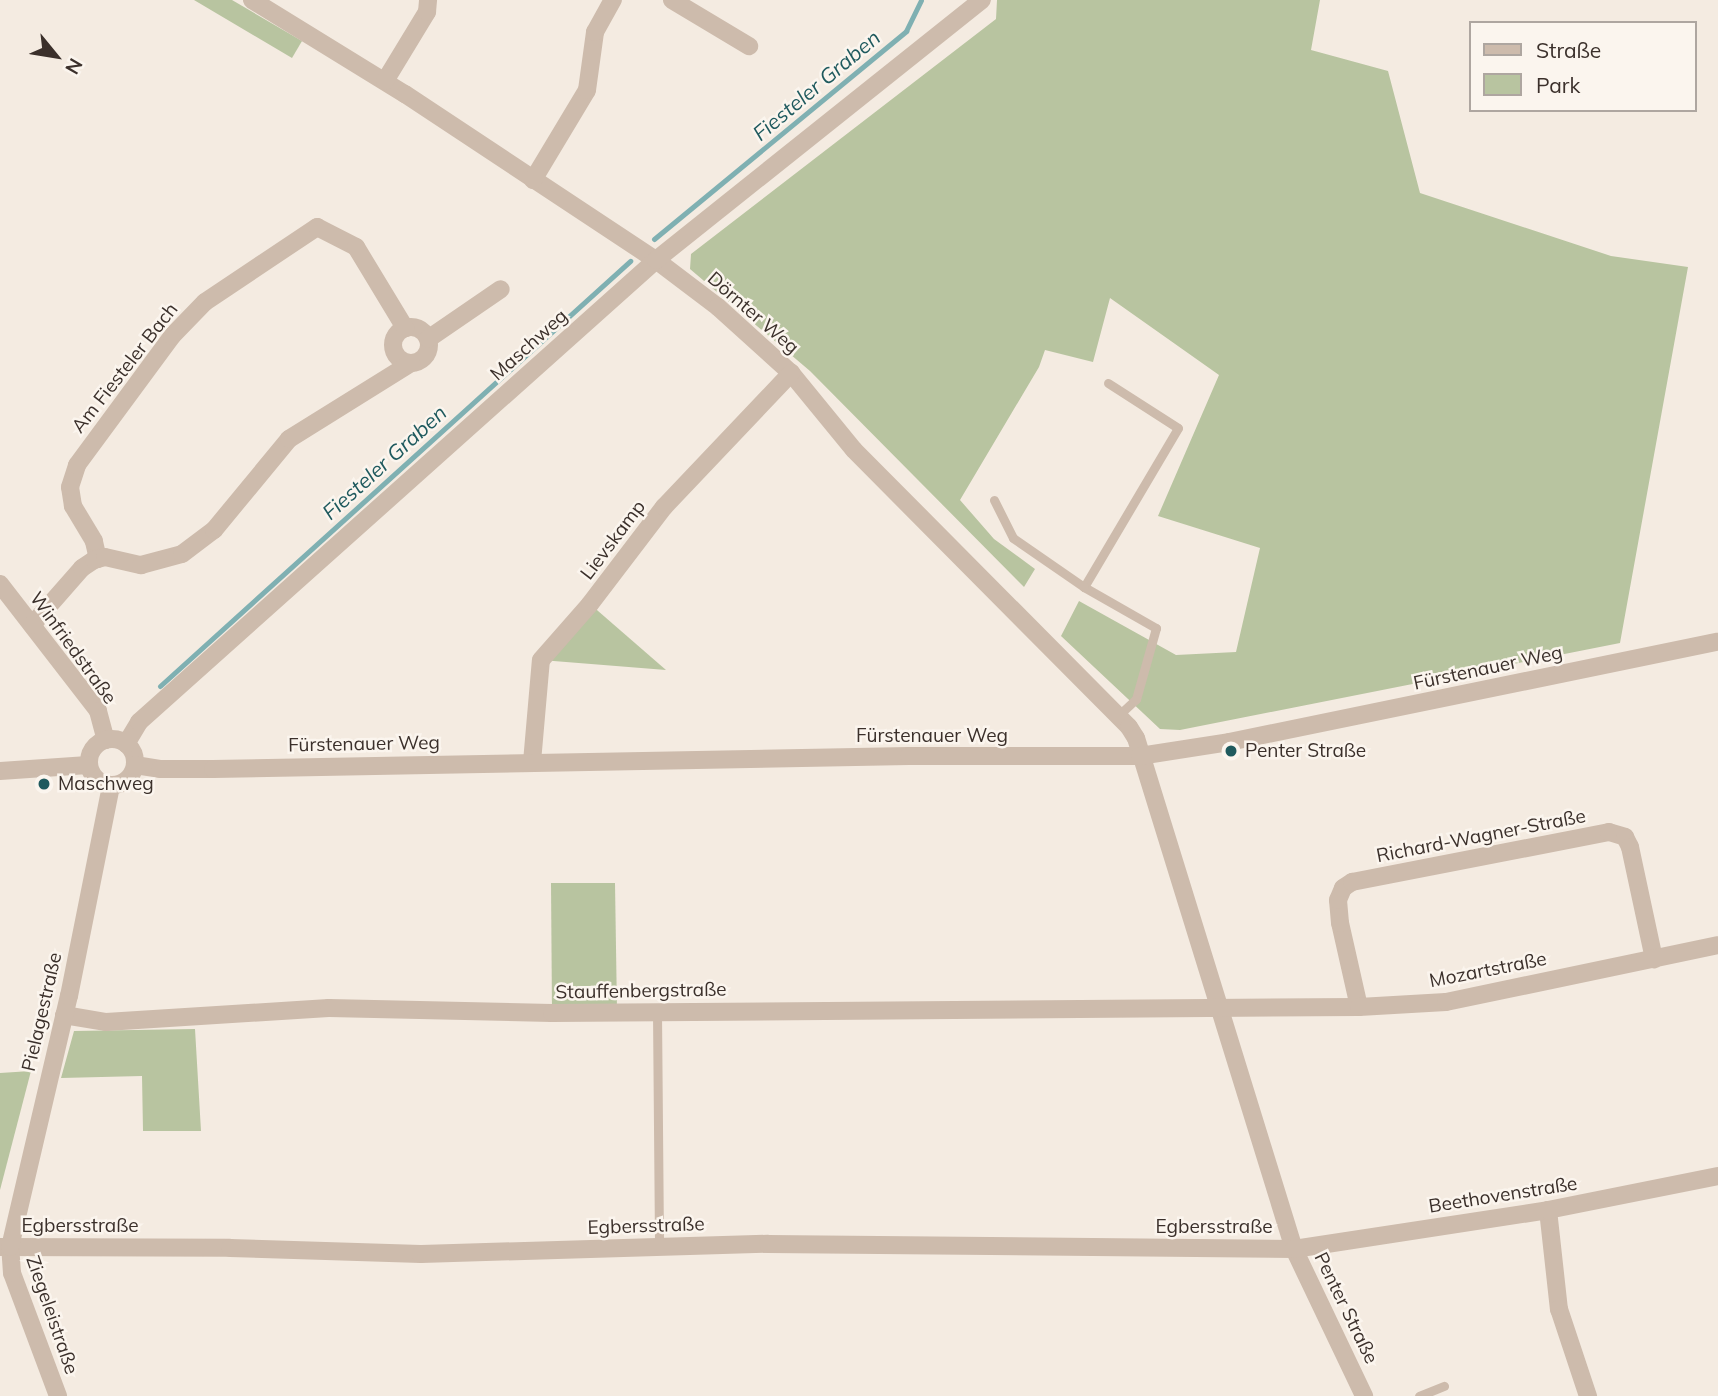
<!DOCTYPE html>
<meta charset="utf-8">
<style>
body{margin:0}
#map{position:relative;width:1718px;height:1396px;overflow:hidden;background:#f4ebe1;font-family:Mulish,sans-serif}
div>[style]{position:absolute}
.green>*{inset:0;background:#b8c4a0}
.stream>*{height:5px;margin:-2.5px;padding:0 2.5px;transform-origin:2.5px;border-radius:2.5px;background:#7fb0b2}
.service>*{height:9px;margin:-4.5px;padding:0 4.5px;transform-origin:4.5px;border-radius:4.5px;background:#cdbbac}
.minor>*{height:18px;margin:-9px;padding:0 9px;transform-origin:9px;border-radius:9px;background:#cdbbac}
.minor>.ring{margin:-9px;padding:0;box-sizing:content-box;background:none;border:18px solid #cdbbac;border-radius:50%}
.dots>*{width:19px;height:19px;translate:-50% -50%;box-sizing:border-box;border:4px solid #fbf5ee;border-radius:50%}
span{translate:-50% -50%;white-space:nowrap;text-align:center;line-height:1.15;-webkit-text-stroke:5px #fbf5ee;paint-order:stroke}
.street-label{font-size:19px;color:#3b302b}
.poi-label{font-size:19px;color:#3b302b}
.left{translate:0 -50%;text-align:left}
.water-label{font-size:21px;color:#1f5a5e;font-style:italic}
.legend{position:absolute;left:1469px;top:21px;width:228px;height:91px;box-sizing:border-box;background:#fbf5ee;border:2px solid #aea6a0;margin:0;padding:9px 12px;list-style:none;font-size:21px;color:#3b302b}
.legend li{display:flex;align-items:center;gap:14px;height:35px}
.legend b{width:35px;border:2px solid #aea6a0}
.north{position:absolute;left:21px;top:21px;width:70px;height:70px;-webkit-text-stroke:5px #fbf5ee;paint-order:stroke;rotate:120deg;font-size:19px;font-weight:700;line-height:28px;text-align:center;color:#3b302b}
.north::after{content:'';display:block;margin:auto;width:24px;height:32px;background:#3b302b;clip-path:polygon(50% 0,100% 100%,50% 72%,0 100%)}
</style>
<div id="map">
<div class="green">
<i style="clip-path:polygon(194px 0,232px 0,302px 41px,292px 58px)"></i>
<i style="clip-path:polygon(997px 0,1320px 0,1311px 50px,1388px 71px,1420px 193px,1611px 256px,1688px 267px,1620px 643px,1180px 730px,1160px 729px,1061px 636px,1079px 601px,1176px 655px,1236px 652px,1260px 548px,1158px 516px,1219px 375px,1110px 298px,1093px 362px,1045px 350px,1039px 367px,960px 500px,994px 539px,1035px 569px,1024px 587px,810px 371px,690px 269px,691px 254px,996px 19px)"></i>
<i style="clip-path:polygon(590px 604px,666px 670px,541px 660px)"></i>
<i style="clip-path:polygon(551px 883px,615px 883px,617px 1012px,552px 1013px)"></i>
<i style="clip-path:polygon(195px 1029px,201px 1131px,143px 1131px,142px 1076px,61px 1078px,74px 1031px)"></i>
<i style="clip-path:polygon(31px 1071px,0 1190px,0 1073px)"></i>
</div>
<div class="stream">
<i style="left:654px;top:239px;width:327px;rotate:-39.5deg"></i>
<i style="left:906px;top:31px;width:34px;rotate:-64deg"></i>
<i style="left:160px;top:686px;width:634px;rotate:-42.12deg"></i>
</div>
<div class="service">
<i style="left:1108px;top:383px;width:83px;rotate:32.7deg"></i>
<i style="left:1178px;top:428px;width:185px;rotate:120.6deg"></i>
<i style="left:1084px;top:587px;width:83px;rotate:29.7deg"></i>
<i style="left:1156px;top:628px;width:74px;rotate:105.7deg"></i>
<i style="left:1136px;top:699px;width:25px;rotate:137deg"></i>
<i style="left:994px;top:500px;width:42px;rotate:63.4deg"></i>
<i style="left:1013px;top:538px;width:86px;rotate:34.6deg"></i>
<i style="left:657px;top:1012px;width:235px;rotate:89.5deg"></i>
<i style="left:1419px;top:1396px;width:27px;rotate:-22deg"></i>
</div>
<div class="minor">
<i style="left:252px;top:0;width:180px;rotate:31.6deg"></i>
<i style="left:405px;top:94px;width:301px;rotate:33.5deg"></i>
<i style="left:656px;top:260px;width:78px;rotate:37.2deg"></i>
<i style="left:718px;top:307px;width:98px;rotate:42.1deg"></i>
<i style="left:791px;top:373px;width:99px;rotate:50.7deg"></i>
<i style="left:854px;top:450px;width:390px;rotate:45.2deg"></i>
<i style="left:1129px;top:727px;width:13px;rotate:58deg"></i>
<i style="left:1136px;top:738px;width:535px;rotate:72.82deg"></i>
<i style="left:1294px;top:1249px;width:163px;rotate:64.5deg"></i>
<i style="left:672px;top:0;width:90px;rotate:30.9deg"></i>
<i style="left:385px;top:81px;width:81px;rotate:-58.7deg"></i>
<i style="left:427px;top:12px;width:12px;rotate:-85deg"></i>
<i style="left:533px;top:180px;width:105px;rotate:-59deg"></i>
<i style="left:587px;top:90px;width:59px;rotate:-82.1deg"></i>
<i style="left:595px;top:32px;width:37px;rotate:-61deg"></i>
<i class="ring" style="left:393px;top:327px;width:18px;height:18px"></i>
<i style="left:428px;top:339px;width:88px;rotate:-34.4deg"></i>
<i style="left:98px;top:559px;width:18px;rotate:-103deg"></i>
<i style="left:94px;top:541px;width:41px;rotate:-121deg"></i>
<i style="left:73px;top:506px;width:19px;rotate:-99deg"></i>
<i style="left:70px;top:487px;width:23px;rotate:-72deg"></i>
<i style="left:77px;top:465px;width:160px;rotate:-53.6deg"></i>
<i style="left:172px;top:336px;width:47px;rotate:-45.9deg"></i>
<i style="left:205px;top:302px;width:135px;rotate:-33.8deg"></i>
<i style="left:317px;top:227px;width:44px;rotate:27.1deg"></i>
<i style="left:356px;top:247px;width:95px;rotate:58.8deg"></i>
<i style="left:0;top:584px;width:160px;rotate:52.3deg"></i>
<i style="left:98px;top:711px;width:30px;rotate:75deg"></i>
<i style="left:32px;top:625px;width:76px;rotate:-48.7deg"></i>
<i style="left:82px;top:568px;width:14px;rotate:-34deg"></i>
<i style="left:94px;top:560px;width:11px;rotate:-15deg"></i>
<i style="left:105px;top:557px;width:37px;rotate:13deg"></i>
<i style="left:141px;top:565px;width:42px;rotate:-15deg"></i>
<i style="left:182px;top:554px;width:40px;rotate:-37deg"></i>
<i style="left:214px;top:530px;width:118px;rotate:-50.5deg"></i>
<i style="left:289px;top:439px;width:144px;rotate:-31.9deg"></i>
<i class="ring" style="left:89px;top:739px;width:28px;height:28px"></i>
<i style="left:126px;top:744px;width:26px;rotate:-59deg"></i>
<i style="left:139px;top:722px;width:693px;rotate:-41.78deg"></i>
<i style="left:656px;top:260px;width:417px;rotate:-38.6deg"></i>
<i style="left:532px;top:762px;width:102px;rotate:-85deg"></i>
<i style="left:541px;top:660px;width:74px;rotate:-48.8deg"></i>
<i style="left:590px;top:604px;width:122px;rotate:-52.7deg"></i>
<i style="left:664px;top:507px;width:185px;rotate:-46.5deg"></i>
<i style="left:135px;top:765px;width:25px;rotate:9deg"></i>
<i style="left:160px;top:769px;width:53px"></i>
<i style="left:213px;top:769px;width:696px;rotate:-1.07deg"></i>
<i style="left:909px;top:756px;width:231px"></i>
<i style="left:1140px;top:756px;width:90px;rotate:-8.9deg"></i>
<i style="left:1229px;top:742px;width:499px;rotate:-11.6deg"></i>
<i style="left:0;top:771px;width:88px;rotate:-3.9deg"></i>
<i style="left:1359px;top:1007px;width:86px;rotate:-102.7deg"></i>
<i style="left:1340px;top:923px;width:23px;rotate:-95deg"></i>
<i style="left:1338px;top:900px;width:13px;rotate:-67deg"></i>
<i style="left:1343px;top:888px;width:11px;rotate:-34deg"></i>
<i style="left:1352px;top:882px;width:262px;rotate:-11deg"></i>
<i style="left:1609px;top:832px;width:17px;rotate:17deg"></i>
<i style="left:1625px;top:837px;width:11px;rotate:63deg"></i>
<i style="left:1630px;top:847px;width:115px;rotate:77.9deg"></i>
<i style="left:64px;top:1015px;width:43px;rotate:9.5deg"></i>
<i style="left:106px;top:1022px;width:223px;rotate:-3.6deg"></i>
<i style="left:329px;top:1008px;width:223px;rotate:1.3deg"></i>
<i style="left:552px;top:1013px;width:807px;rotate:-0.43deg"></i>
<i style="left:1359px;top:1007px;width:87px;rotate:-3.3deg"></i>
<i style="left:1446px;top:1002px;width:278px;rotate:-11.8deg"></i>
<i style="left:1548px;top:1210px;width:100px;rotate:83.7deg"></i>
<i style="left:1559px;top:1309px;width:92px;rotate:71.6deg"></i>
<i style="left:0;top:1247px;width:230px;rotate:0.2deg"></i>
<i style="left:230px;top:1248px;width:191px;rotate:1.8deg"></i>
<i style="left:421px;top:1254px;width:347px;rotate:-1.7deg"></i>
<i style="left:768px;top:1244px;width:526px;rotate:0.54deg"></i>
<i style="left:1294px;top:1249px;width:257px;rotate:-8.7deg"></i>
<i style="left:1548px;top:1210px;width:173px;rotate:-11.3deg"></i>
<i style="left:58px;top:1396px;width:131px;rotate:-110.5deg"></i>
<i style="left:12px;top:1273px;width:26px;rotate:-94deg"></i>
<i style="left:10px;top:1247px;width:258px;rotate:-76.8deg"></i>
<i style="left:69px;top:996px;width:214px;rotate:-78.7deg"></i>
</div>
<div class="dots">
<i style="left:1231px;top:751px;background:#1f5a5e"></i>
<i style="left:44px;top:784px;background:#1f5a5e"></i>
</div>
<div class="street-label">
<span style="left:753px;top:313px;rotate:41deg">Dörnter Weg</span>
<span style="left:529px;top:345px;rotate:-42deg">Maschweg</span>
<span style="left:125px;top:368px;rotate:-52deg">Am Fiesteler Bach</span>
<span style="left:613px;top:540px;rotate:-53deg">Lievskamp</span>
<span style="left:73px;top:648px;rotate:54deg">Winfriedstraße</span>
<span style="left:1488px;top:668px;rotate:-12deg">Fürstenauer Weg</span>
<span style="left:932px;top:736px">Fürstenauer Weg</span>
<span style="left:364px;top:744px;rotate:-1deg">Fürstenauer Weg</span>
<span style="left:1481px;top:836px;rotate:-11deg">Richard-Wagner-Straße</span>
<span style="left:1488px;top:970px;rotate:-11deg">Mozartstraße</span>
<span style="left:641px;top:991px;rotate:-1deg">Stauffenbergstraße</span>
<span style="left:42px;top:1012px;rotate:-77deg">Pielagestraße</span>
<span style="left:1503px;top:1195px;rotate:-9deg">Beethovenstraße</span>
<span style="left:80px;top:1226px">Egbersstraße</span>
<span style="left:646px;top:1226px;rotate:-2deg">Egbersstraße</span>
<span style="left:1214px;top:1227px">Egbersstraße</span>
<span style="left:1346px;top:1308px;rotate:64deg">Penter Straße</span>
<span style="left:52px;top:1315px;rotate:71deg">Ziegeleistraße</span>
</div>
<div class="poi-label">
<span class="left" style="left:1245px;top:751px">Penter Straße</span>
<span class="left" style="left:58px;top:784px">Maschweg</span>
</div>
<div class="water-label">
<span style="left:816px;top:85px;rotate:-40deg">Fiesteler Graben</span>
<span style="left:384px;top:462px;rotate:-42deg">Fiesteler Graben</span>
</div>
<ul class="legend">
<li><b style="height:9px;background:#cdbbac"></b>Straße</li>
<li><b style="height:19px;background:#b8c4a0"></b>Park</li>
</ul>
<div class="north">N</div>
</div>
